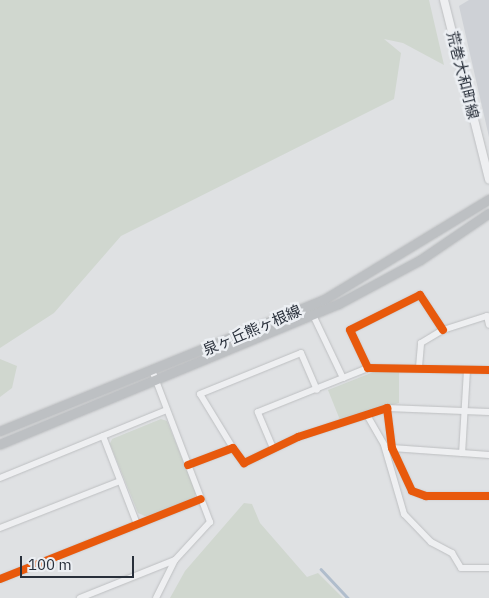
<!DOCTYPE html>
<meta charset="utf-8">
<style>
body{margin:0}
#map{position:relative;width:489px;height:598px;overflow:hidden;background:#dfe1e3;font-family:"IBM Plex Sans","Noto Sans JP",sans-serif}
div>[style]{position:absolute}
.built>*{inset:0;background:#ced1d6}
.green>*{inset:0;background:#d0d7cf}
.stream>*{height:2.5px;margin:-1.25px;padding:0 1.25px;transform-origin:1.25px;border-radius:1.25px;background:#b0bdcc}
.roads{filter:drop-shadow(0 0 1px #bdbfc1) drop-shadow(0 0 1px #bdbfc1)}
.minor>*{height:6px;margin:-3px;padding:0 3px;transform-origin:3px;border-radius:3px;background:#eeeff1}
.tertiary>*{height:8px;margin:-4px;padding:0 4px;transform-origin:4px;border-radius:4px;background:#eeeff1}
.secondary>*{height:9px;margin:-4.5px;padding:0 4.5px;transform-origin:4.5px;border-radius:4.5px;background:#bdc0c3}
.cycleway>*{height:8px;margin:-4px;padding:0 4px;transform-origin:4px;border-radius:4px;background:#e8590c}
span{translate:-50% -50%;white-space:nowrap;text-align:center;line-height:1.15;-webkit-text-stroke:5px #eceff3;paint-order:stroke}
.street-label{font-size:15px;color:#282f3a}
.scale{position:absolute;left:20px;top:556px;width:114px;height:22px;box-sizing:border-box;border:2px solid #282f3a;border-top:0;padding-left:6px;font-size:15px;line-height:18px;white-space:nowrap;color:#282f3a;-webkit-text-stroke:4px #eceff3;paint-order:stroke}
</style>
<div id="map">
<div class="built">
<i style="clip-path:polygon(469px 0,489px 0,489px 137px,459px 6px)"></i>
</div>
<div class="green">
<i style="clip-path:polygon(0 0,429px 0,444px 65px,403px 43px,384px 39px,401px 53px,394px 99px,121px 236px,54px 313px,0 348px)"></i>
<i style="clip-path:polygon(0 359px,17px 366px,12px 388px,0 397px)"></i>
<i style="clip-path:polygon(376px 371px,399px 371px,399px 403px,340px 420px,328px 390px)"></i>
<i style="clip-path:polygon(161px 419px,167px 421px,196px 493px,194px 499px,147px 517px,138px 513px,110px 444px,112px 439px)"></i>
<i style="clip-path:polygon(244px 503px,252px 504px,260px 523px,307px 577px,318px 573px,343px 598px,170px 598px,185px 571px)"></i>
</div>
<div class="stream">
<i style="left:321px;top:569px;width:40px;rotate:47deg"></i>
</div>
<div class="roads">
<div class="minor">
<i style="left:443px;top:330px;width:42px;rotate:-123.3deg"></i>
<i style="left:420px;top:295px;width:78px;rotate:153.4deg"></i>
<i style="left:350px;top:330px;width:42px;rotate:64.7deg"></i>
<i style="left:368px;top:368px;width:121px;rotate:0.9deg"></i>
<i style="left:419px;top:367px;width:24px;rotate:-85deg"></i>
<i style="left:421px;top:343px;width:26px;rotate:-31deg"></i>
<i style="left:443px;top:330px;width:46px;rotate:-17.7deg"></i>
<i style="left:487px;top:316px;width:9px;rotate:77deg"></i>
<i style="left:152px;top:370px;width:163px;rotate:69.1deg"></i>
<i style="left:210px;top:522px;width:52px;rotate:132.6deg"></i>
<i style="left:175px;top:560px;width:42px;rotate:116.6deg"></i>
<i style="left:467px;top:370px;width:83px;rotate:93.4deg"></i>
<i style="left:462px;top:453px;width:27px;rotate:4deg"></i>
<i style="left:343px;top:378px;width:27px;rotate:-22deg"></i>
<i style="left:387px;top:408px;width:102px;rotate:2.2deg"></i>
<i style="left:367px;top:415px;width:34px;rotate:60deg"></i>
<i style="left:384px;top:445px;width:72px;rotate:73.8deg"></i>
<i style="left:404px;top:514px;width:39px;rotate:46deg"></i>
<i style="left:431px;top:542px;width:24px;rotate:28deg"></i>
<i style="left:452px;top:553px;width:17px;rotate:59deg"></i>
<i style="left:461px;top:568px;width:28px"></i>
<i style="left:103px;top:436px;width:94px;rotate:68.9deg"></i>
<i style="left:233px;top:448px;width:63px;rotate:-121.4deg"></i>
<i style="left:200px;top:394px;width:109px;rotate:-22.1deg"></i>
<i style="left:301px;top:353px;width:40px;rotate:66.6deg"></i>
<i style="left:273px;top:448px;width:39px;rotate:-113deg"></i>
<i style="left:258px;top:412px;width:92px;rotate:-21.8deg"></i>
<i style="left:343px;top:378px;width:70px;rotate:-115.5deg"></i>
<i style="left:392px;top:448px;width:70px;rotate:4.1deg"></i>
<i style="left:188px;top:465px;width:48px;rotate:-20.7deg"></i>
<i style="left:233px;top:448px;width:19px;rotate:54deg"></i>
<i style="left:244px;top:463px;width:60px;rotate:-25.7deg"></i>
<i style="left:298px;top:437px;width:94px;rotate:-18deg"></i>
<i style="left:387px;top:408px;width:40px;rotate:82.9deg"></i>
<i style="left:392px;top:448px;width:47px;rotate:65.1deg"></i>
<i style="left:412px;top:491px;width:15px;rotate:20deg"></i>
<i style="left:426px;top:496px;width:63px"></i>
<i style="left:0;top:478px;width:180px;rotate:-22.2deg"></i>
<i style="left:0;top:528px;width:129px;rotate:-21.4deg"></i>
<i style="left:0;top:579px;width:216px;rotate:-21.7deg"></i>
<i style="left:80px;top:598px;width:102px;rotate:-21.8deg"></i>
</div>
<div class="tertiary">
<i style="left:444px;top:0;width:185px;rotate:75.9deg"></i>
</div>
<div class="secondary">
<i style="left:0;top:431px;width:349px;rotate:-22.1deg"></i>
<i style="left:323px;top:300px;width:194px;rotate:-31.3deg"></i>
<i style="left:0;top:444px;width:366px;rotate:-22.5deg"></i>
<i style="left:338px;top:304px;width:93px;rotate:-28.2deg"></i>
<i style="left:420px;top:260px;width:83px;rotate:-34.3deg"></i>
</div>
</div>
<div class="cycleway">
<i style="left:443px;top:330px;width:42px;rotate:-123.3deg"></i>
<i style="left:420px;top:295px;width:78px;rotate:153.4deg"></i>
<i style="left:350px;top:330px;width:42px;rotate:64.7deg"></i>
<i style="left:368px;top:368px;width:121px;rotate:0.9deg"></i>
<i style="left:188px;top:465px;width:48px;rotate:-20.7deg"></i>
<i style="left:233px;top:448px;width:19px;rotate:54deg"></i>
<i style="left:244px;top:463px;width:60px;rotate:-25.7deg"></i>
<i style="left:298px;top:437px;width:94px;rotate:-18deg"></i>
<i style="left:387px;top:408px;width:40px;rotate:82.9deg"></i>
<i style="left:392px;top:448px;width:47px;rotate:65.1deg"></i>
<i style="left:412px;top:491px;width:15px;rotate:20deg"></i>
<i style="left:426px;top:496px;width:63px"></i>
<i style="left:0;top:579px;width:216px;rotate:-21.7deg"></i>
</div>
<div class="street-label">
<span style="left:463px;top:75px;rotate:76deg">荒巻大和町線</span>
<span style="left:252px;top:330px;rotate:-23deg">泉ヶ丘熊ヶ根線</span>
</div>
<div class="scale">100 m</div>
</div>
